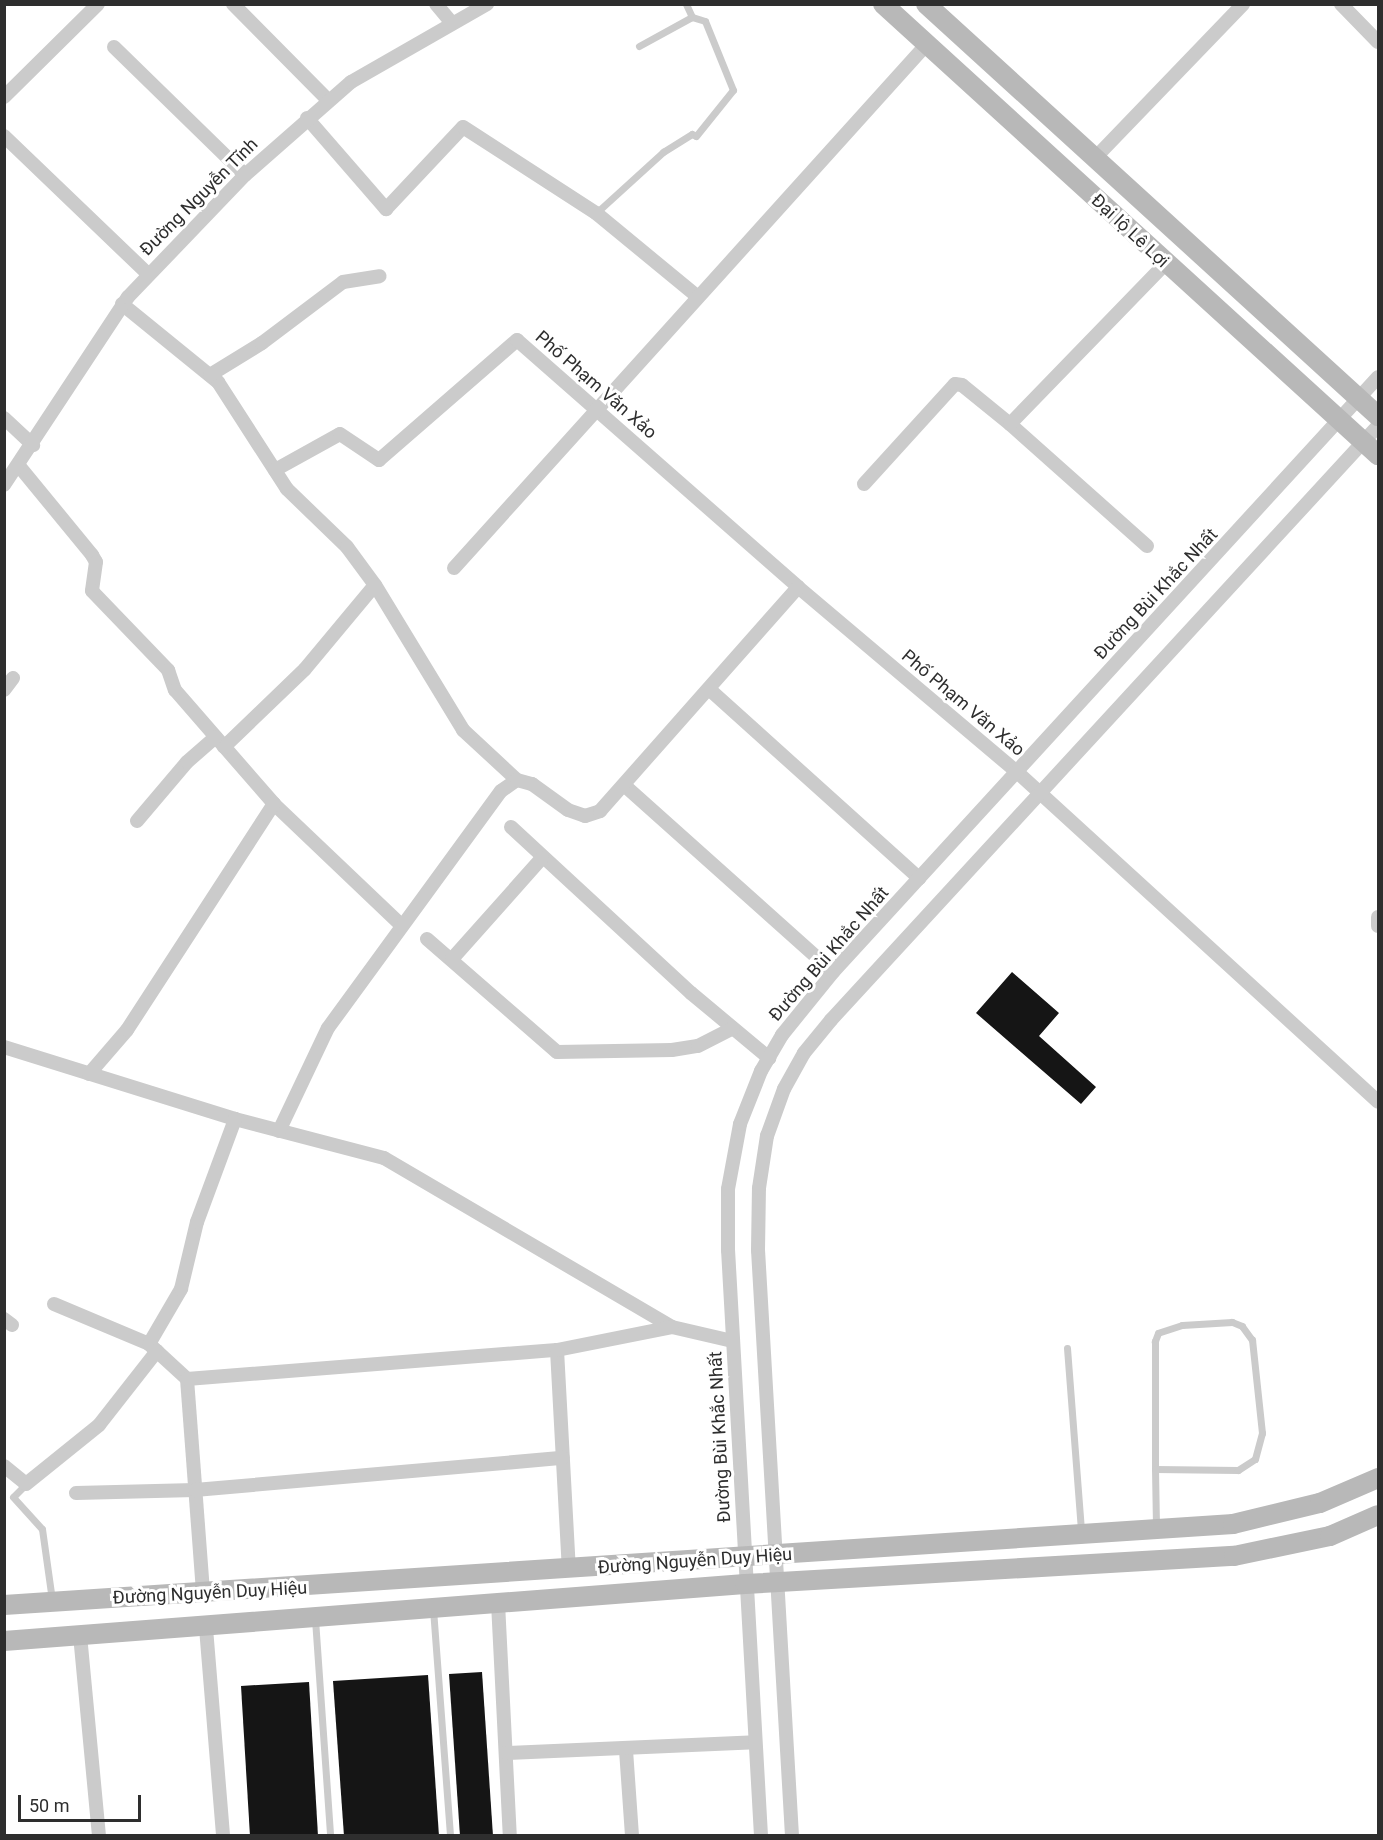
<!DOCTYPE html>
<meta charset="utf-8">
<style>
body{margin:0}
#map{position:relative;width:1383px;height:1840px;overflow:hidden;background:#fff;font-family:Roboto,sans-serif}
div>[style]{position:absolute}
.building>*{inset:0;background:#151515}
.lane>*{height:7px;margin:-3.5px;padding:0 3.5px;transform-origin:3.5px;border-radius:3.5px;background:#cbcbcb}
.street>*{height:14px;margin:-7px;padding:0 7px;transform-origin:7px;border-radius:7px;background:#cbcbcb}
.secondary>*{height:20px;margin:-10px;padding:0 10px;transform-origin:10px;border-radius:10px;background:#b8b8b8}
span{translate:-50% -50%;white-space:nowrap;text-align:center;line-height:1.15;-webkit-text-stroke:6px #fff;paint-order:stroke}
.street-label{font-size:18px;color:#2e2e2e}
.frame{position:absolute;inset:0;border:6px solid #2e2e2e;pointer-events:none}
.scale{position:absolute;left:18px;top:1795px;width:123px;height:27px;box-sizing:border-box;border:3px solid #2e2e2e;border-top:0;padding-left:8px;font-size:18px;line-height:21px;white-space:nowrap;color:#2e2e2e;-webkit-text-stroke:4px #fff;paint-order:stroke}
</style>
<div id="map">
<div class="building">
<i style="clip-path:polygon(1012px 972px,1059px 1013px,1039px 1036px,1096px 1087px,1081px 1104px,976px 1013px)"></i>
<i style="clip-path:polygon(482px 1672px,493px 1836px,460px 1836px,449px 1674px)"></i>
<i style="clip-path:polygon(428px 1675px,439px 1836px,344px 1836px,333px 1681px)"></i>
<i style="clip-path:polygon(309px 1682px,318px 1836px,250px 1836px,241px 1686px)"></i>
</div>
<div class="lane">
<i style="left:639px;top:46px;width:60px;rotate:-28.7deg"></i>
<i style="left:596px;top:213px;width:91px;rotate:-42.3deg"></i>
<i style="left:663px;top:152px;width:34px;rotate:-32deg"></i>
<i style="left:692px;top:134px;width:4px;rotate:27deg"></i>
<i style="left:696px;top:136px;width:59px;rotate:-51.2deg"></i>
<i style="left:733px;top:90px;width:74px;rotate:-112.1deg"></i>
<i style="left:705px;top:21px;width:14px;rotate:-163deg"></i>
<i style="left:692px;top:17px;width:14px;rotate:-115deg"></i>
<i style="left:1067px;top:1348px;width:185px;rotate:85.6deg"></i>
<i style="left:1155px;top:1469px;width:83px;rotate:0.7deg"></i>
<i style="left:1238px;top:1470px;width:20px;rotate:-33deg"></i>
<i style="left:1255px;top:1459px;width:27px;rotate:-75deg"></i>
<i style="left:1262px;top:1433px;width:94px;rotate:-96.1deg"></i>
<i style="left:1252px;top:1340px;width:17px;rotate:-126deg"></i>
<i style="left:1242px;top:1326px;width:11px;rotate:-158deg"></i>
<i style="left:1232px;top:1322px;width:50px;rotate:176.6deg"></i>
<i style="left:1182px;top:1325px;width:25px;rotate:162deg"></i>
<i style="left:1158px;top:1333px;width:9px;rotate:111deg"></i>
<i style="left:1155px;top:1341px;width:128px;rotate:90deg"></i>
<i style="left:1155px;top:1469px;width:58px;rotate:89deg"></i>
<i style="left:26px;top:1484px;width:18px;rotate:135deg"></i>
<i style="left:13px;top:1497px;width:43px;rotate:47.8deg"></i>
<i style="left:42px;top:1529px;width:72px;rotate:82deg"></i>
<i style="left:433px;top:1609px;width:228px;rotate:85.7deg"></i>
<i style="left:315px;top:1619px;width:218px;rotate:86deg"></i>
</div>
<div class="street">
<i style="left:233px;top:4px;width:134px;rotate:45.3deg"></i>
<i style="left:436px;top:4px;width:25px;rotate:50deg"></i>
<i style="left:1341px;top:4px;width:53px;rotate:45.8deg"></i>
<i style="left:114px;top:47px;width:183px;rotate:44.3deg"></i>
<i style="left:4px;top:97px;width:132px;rotate:-44.7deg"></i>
<i style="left:307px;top:118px;width:121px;rotate:49deg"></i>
<i style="left:386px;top:209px;width:112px;rotate:-46.8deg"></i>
<i style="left:463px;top:127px;width:158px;rotate:32.9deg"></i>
<i style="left:596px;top:213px;width:132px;rotate:39.5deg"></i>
<i style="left:4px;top:136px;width:198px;rotate:43.8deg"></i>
<i style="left:1095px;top:158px;width:214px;rotate:-46.1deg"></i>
<i style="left:122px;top:304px;width:124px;rotate:39.1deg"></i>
<i style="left:218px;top:382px;width:127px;rotate:57.2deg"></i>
<i style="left:287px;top:489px;width:83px;rotate:44deg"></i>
<i style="left:347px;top:547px;width:47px;rotate:53.6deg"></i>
<i style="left:375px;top:585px;width:170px;rotate:58.7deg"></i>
<i style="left:463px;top:730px;width:74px;rotate:42.8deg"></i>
<i style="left:210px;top:375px;width:61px;rotate:-31.6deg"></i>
<i style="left:262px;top:343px;width:101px;rotate:-37deg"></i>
<i style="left:343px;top:282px;width:37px;rotate:-9deg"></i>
<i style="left:4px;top:418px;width:40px;rotate:43deg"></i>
<i style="left:19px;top:466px;width:115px;rotate:50.6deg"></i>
<i style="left:92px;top:555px;width:8px;rotate:60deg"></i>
<i style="left:96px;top:562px;width:29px;rotate:98deg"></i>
<i style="left:92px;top:591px;width:110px;rotate:46.1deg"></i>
<i style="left:168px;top:670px;width:21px;rotate:71deg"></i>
<i style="left:175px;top:690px;width:151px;rotate:49deg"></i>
<i style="left:274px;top:804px;width:175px;rotate:43.6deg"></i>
<i style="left:275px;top:470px;width:74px;rotate:-29deg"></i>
<i style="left:340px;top:434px;width:47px;rotate:33.7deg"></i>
<i style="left:379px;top:460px;width:183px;rotate:-41deg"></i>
<i style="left:517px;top:340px;width:374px;rotate:41.3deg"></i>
<i style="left:798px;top:587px;width:287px;rotate:40.2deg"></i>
<i style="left:1017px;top:772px;width:489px;rotate:42.4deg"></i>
<i style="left:864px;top:484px;width:135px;rotate:-47.7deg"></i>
<i style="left:955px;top:384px;width:7px;rotate:8deg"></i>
<i style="left:962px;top:385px;width:62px;rotate:39.1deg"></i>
<i style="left:4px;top:485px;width:225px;rotate:-56.6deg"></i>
<i style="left:128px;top:297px;width:169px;rotate:-46.2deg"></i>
<i style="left:245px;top:175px;width:141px;rotate:-41.3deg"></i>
<i style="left:351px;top:82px;width:157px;rotate:-29.8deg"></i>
<i style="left:1147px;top:546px;width:183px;rotate:-138.3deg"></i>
<i style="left:1010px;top:424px;width:223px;rotate:-45.9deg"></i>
<i style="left:454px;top:568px;width:706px;rotate:-47.93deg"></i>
<i style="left:709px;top:689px;width:283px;rotate:42deg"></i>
<i style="left:4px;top:690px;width:15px;rotate:-53deg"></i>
<i style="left:224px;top:747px;width:112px;rotate:-43.9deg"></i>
<i style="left:305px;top:669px;width:109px;rotate:-50.2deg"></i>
<i style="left:624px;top:785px;width:280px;rotate:41.8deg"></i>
<i style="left:137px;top:821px;width:77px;rotate:-49.7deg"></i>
<i style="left:187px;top:762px;width:38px;rotate:-41deg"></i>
<i style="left:511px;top:827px;width:245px;rotate:42.7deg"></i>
<i style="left:691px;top:993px;width:102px;rotate:39.8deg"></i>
<i style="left:1378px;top:917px;width:9px;rotate:90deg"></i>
<i style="left:427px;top:939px;width:172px;rotate:41deg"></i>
<i style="left:557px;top:1052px;width:115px;rotate:-1deg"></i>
<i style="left:672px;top:1050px;width:26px;rotate:-9deg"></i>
<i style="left:698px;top:1046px;width:39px;rotate:-27deg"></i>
<i style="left:452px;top:959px;width:135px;rotate:-48.3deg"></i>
<i style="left:4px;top:1047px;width:242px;rotate:17.3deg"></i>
<i style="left:235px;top:1119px;width:154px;rotate:14.7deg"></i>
<i style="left:384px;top:1158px;width:334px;rotate:30.4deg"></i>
<i style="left:672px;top:1327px;width:62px;rotate:13.1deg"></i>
<i style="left:89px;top:1074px;width:58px;rotate:-49.2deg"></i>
<i style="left:127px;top:1030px;width:270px;rotate:-57deg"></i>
<i style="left:279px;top:1131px;width:114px;rotate:-64.6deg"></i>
<i style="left:328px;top:1028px;width:293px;rotate:-53.9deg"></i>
<i style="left:501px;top:791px;width:19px;rotate:-35deg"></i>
<i style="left:517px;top:780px;width:16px;rotate:15deg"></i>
<i style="left:532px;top:784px;width:44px;rotate:35.8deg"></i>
<i style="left:568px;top:810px;width:18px;rotate:19deg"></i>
<i style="left:585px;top:816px;width:16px;rotate:-18deg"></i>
<i style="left:600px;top:811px;width:299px;rotate:-48.5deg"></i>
<i style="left:54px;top:1304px;width:103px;rotate:22.8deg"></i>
<i style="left:149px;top:1344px;width:52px;rotate:42.6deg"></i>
<i style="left:187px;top:1379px;width:216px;rotate:85.7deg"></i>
<i style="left:4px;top:1319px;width:10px;rotate:37deg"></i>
<i style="left:149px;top:1344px;width:64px;rotate:-59.8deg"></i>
<i style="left:181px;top:1289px;width:69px;rotate:-76.6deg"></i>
<i style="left:197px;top:1222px;width:110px;rotate:-69.7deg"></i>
<i style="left:557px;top:1350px;width:219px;rotate:86.9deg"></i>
<i style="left:187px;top:1379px;width:371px;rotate:-4.5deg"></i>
<i style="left:557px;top:1350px;width:117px;rotate:-11.3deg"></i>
<i style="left:4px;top:1466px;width:28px;rotate:39deg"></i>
<i style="left:26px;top:1484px;width:94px;rotate:-38.9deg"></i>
<i style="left:99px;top:1425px;width:94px;rotate:-51.9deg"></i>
<i style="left:76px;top:1493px;width:119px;rotate:-1.4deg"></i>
<i style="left:195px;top:1490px;width:369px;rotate:-5deg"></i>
<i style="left:498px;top:1603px;width:233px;rotate:87.1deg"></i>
<i style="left:206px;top:1628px;width:209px;rotate:85.3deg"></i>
<i style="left:80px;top:1635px;width:202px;rotate:84.6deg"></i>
<i style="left:626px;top:1750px;width:86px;rotate:86deg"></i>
<i style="left:506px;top:1753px;width:249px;rotate:-2.5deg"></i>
<i style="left:761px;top:1836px;width:587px;rotate:-93.22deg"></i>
<i style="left:728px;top:1250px;width:61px;rotate:-90deg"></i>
<i style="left:728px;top:1189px;width:66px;rotate:-79.5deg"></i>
<i style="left:740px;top:1124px;width:57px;rotate:-68.4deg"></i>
<i style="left:761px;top:1071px;width:42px;rotate:-59.7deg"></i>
<i style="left:782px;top:1035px;width:81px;rotate:-51deg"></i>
<i style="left:833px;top:972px;width:807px;rotate:-47.51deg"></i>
<i style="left:792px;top:1836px;width:587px;rotate:-93.32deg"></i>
<i style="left:758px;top:1250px;width:62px;rotate:-89.1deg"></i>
<i style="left:759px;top:1188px;width:53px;rotate:-81.3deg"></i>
<i style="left:767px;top:1136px;width:50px;rotate:-70.1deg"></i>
<i style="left:784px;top:1089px;width:41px;rotate:-60.9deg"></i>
<i style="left:804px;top:1053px;width:43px;rotate:-50.7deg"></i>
<i style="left:831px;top:1020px;width:807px;rotate:-47.36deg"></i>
</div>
<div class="secondary">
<i style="left:883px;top:4px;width:670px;rotate:42.34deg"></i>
<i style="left:926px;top:4px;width:612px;rotate:42.35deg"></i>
<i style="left:4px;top:1605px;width:1232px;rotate:-3.77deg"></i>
<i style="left:1233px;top:1524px;width:89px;rotate:-13.6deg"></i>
<i style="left:1320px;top:1503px;width:63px;rotate:-23.3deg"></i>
<i style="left:4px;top:1641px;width:743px;rotate:-4.4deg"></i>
<i style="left:745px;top:1584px;width:490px;rotate:-3.3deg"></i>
<i style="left:1234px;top:1556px;width:98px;rotate:-11.8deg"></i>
<i style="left:1330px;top:1536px;width:52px;rotate:-23.6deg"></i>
</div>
<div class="street-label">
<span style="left:199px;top:197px;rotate:-45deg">Đường Nguyễn Tĩnh</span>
<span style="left:1130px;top:231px;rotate:43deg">Đại lộ Lê Lợi</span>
<span style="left:596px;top:385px;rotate:41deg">Phố Phạm Văn Xảo</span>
<span style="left:1156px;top:594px;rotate:-47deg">Đường Bùi Khắc Nhất</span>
<span style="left:963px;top:703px;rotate:40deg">Phố Phạm Văn Xảo</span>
<span style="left:829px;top:954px;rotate:-49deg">Đường Bùi Khắc Nhất</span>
<span style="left:720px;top:1437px;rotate:-93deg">Đường Bùi Khắc Nhất</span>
<span style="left:695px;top:1561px;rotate:-4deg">Đường Nguyễn Duy Hiệu</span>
<span style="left:210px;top:1593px;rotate:-3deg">Đường Nguyễn Duy Hiệu</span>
</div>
<div class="frame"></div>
<div class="scale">50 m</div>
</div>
